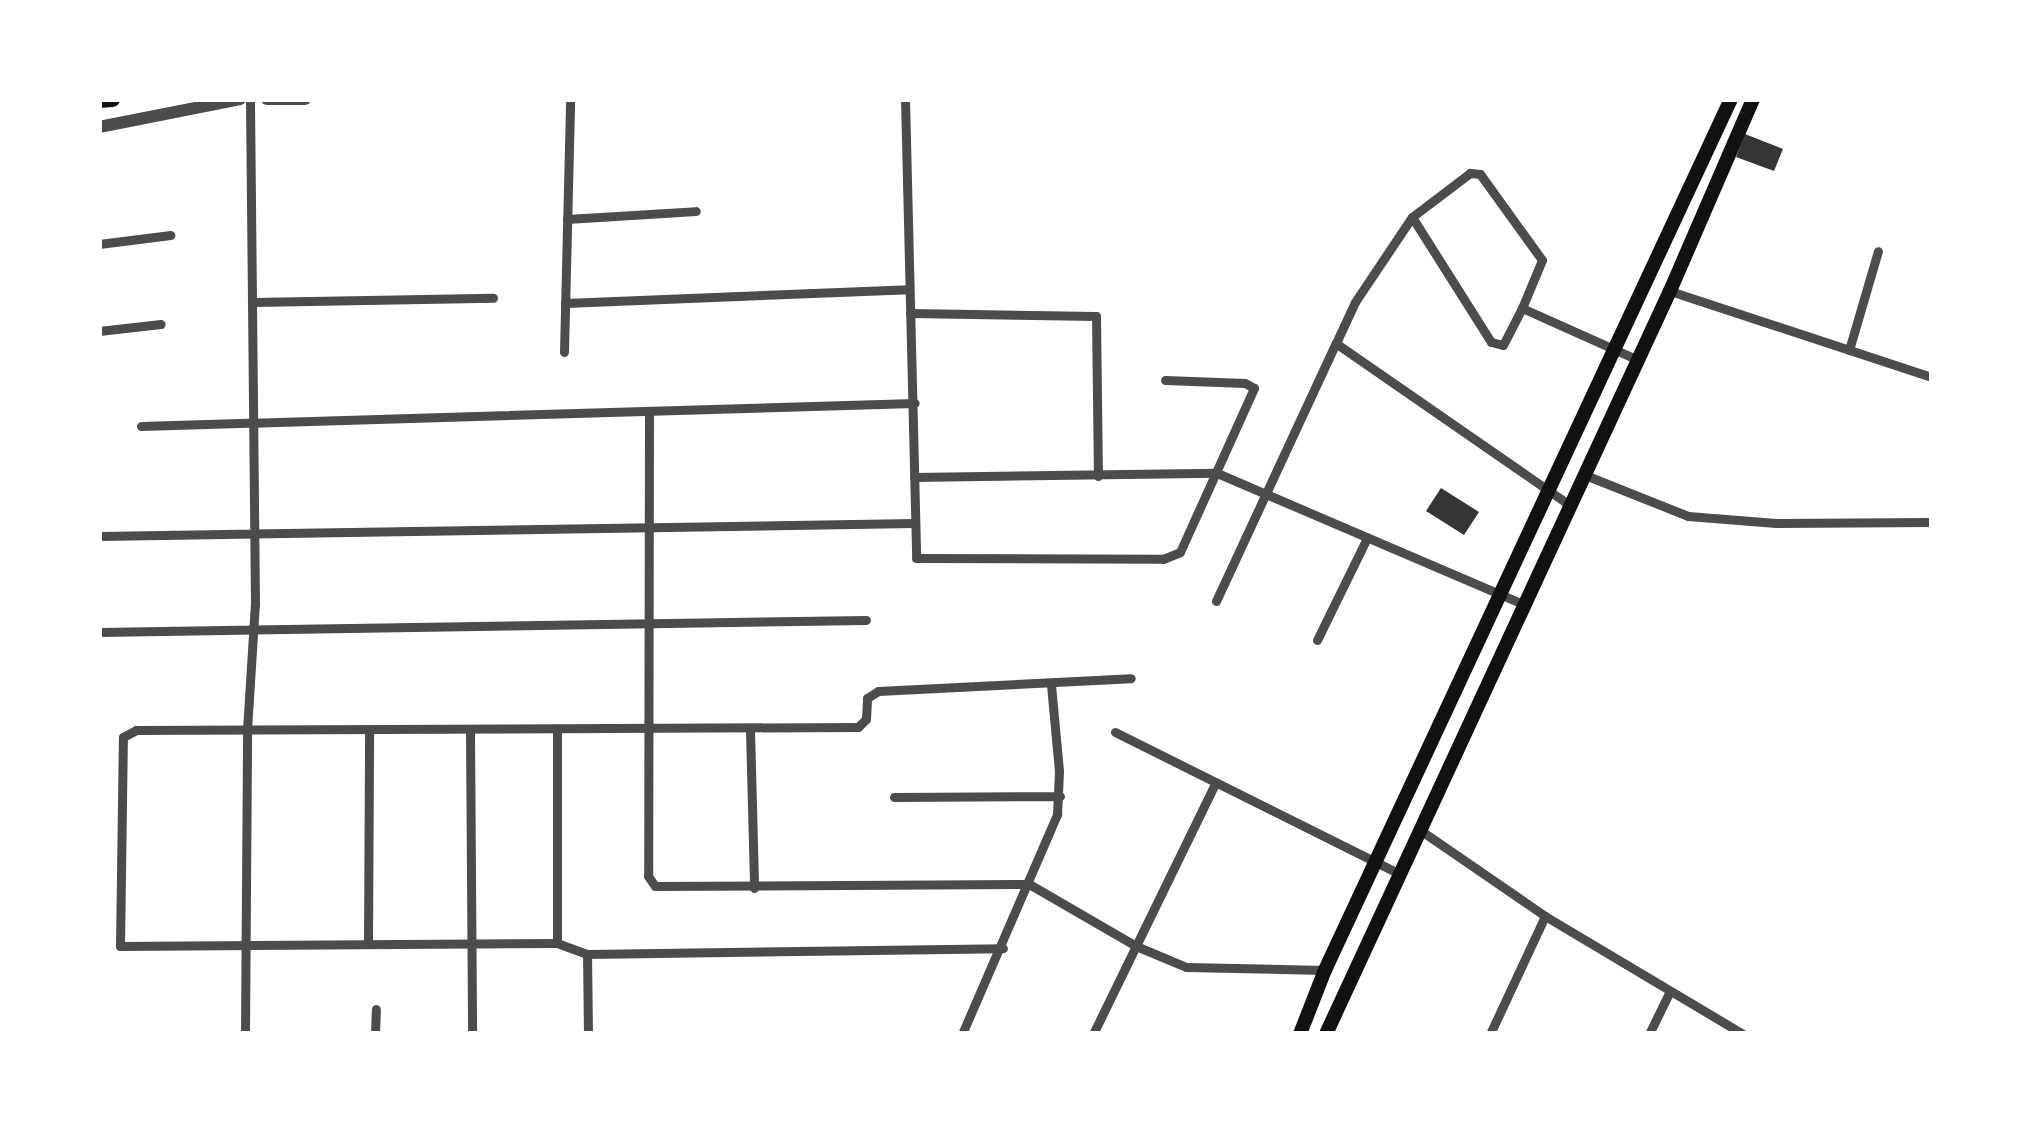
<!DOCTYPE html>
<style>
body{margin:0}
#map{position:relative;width:2031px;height:1133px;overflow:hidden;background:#fff;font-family:Roboto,sans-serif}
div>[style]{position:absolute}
.building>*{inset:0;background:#353535}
.minor>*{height:9px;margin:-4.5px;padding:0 4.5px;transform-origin:4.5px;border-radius:4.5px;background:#4c4c4c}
.tertiary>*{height:12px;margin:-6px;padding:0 6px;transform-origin:6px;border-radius:6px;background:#4c4c4c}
.secondary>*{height:14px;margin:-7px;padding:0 7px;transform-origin:7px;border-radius:7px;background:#111}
.trunk>*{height:15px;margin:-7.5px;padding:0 7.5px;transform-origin:7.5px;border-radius:7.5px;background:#111}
span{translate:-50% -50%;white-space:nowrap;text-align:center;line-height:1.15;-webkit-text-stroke:12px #fff;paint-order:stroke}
.frame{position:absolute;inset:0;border:102px solid #fff;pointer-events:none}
</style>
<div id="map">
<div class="building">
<i style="clip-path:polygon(1745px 134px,1783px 149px,1774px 171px,1736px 157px)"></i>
<i style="clip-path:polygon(1441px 488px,1479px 512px,1464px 535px,1426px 511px)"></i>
</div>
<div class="minor">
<i style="left:905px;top:99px;width:459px;rotate:88.6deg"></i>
<i style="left:916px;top:558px;width:247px;rotate:0.2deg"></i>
<i style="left:1163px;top:559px;width:18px;rotate:-22deg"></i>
<i style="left:1180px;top:552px;width:180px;rotate:-65.7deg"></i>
<i style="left:1254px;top:388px;width:10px;rotate:-151deg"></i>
<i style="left:1245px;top:383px;width:80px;rotate:-177.9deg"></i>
<i style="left:1412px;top:217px;width:73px;rotate:-37.2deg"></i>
<i style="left:1470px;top:173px;width:10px;rotate:6deg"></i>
<i style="left:1480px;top:174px;width:106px;rotate:54.2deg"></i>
<i style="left:1542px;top:260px;width:52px;rotate:112.6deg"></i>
<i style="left:567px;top:219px;width:129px;rotate:-3.5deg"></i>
<i style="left:99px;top:244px;width:72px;rotate:-7.2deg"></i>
<i style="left:1670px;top:291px;width:276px;rotate:18.2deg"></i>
<i style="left:252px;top:302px;width:241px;rotate:-1deg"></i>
<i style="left:565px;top:303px;width:344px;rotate:-2.3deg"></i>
<i style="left:910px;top:313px;width:186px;rotate:0.9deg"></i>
<i style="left:1096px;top:316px;width:160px;rotate:89.3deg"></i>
<i style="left:99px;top:331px;width:62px;rotate:-6.4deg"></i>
<i style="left:1849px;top:350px;width:103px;rotate:-73.7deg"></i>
<i style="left:564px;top:352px;width:253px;rotate:-88.6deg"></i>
<i style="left:649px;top:413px;width:463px;rotate:90.1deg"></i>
<i style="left:648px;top:876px;width:12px;rotate:55deg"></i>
<i style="left:655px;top:886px;width:374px;rotate:-0.3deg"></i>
<i style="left:1029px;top:884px;width:124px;rotate:30.1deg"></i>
<i style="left:1136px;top:946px;width:54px;rotate:22.8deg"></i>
<i style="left:1186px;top:967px;width:139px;rotate:1.2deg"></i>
<i style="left:141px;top:426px;width:774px;rotate:-1.7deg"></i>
<i style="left:1585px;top:475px;width:111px;rotate:21.7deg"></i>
<i style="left:1688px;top:516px;width:88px;rotate:4.5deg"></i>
<i style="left:1776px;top:523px;width:156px;rotate:-0.4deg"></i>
<i style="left:914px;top:477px;width:303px;rotate:-0.8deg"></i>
<i style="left:1217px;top:473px;width:335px;rotate:23.2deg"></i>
<i style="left:1571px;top:506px;width:286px;rotate:-145.3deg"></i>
<i style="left:1336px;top:343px;width:45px;rotate:-65.1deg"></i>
<i style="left:1355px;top:302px;width:102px;rotate:-56.2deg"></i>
<i style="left:1412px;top:217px;width:148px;rotate:57.7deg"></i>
<i style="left:1491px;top:342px;width:12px;rotate:14deg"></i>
<i style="left:1503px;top:345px;width:42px;rotate:-62.8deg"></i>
<i style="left:1522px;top:308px;width:127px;rotate:24.1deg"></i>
<i style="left:99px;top:536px;width:815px;rotate:-0.91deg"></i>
<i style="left:1216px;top:601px;width:285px;rotate:-65.1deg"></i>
<i style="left:99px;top:632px;width:767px;rotate:-0.9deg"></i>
<i style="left:1317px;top:640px;width:114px;rotate:-63.9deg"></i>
<i style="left:750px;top:730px;width:158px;rotate:88.5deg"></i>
<i style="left:470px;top:732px;width:302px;rotate:89.6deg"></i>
<i style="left:1115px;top:732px;width:318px;rotate:26.5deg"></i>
<i style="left:894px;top:797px;width:166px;rotate:-0.3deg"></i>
<i style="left:1420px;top:830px;width:152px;rotate:34.5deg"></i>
<i style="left:1545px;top:916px;width:230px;rotate:30.8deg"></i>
<i style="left:557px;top:943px;width:211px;rotate:-90deg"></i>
<i style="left:368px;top:944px;width:214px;rotate:-89.7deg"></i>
<i style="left:587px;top:954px;width:32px;rotate:-160deg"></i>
<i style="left:557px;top:943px;width:437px;rotate:179.6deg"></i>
<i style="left:120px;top:946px;width:209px;rotate:-89.2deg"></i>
<i style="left:123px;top:737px;width:15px;rotate:-28deg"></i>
<i style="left:136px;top:730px;width:722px;rotate:-0.24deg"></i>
<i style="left:858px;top:727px;width:11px;rotate:-45deg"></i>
<i style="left:866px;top:719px;width:21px;rotate:-87deg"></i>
<i style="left:867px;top:698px;width:13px;rotate:-32deg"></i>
<i style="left:878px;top:691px;width:253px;rotate:-2.9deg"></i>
<i style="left:245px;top:1034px;width:304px;rotate:-89.6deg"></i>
<i style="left:247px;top:730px;width:126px;rotate:-86.4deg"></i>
<i style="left:255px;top:604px;width:505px;rotate:-90.57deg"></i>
<i style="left:375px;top:1034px;width:25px;rotate:-88deg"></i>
<i style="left:588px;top:1034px;width:80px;rotate:-90.7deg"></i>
<i style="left:587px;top:954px;width:416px;rotate:-0.8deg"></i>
<i style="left:962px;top:1034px;width:240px;rotate:-66.6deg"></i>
<i style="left:1057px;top:814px;width:43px;rotate:-87.3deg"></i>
<i style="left:1059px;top:771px;width:86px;rotate:-95.3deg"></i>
<i style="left:1093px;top:1034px;width:280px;rotate:-64deg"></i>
<i style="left:1490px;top:1034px;width:130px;rotate:-65deg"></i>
<i style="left:1649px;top:1034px;width:46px;rotate:-64deg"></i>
</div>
<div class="tertiary">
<i style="left:267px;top:99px;width:38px"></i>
<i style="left:99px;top:127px;width:144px;rotate:-11.2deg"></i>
</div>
<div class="secondary">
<i style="left:1300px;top:1034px;width:69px;rotate:-68.7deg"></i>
<i style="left:1325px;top:970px;width:961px;rotate:-65.01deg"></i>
<i style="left:1326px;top:1034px;width:819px;rotate:-65.16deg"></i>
<i style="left:1670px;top:291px;width:209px;rotate:-66.6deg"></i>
</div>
<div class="trunk">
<i style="left:99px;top:100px;width:13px;rotate:-4deg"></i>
</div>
<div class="frame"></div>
</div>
